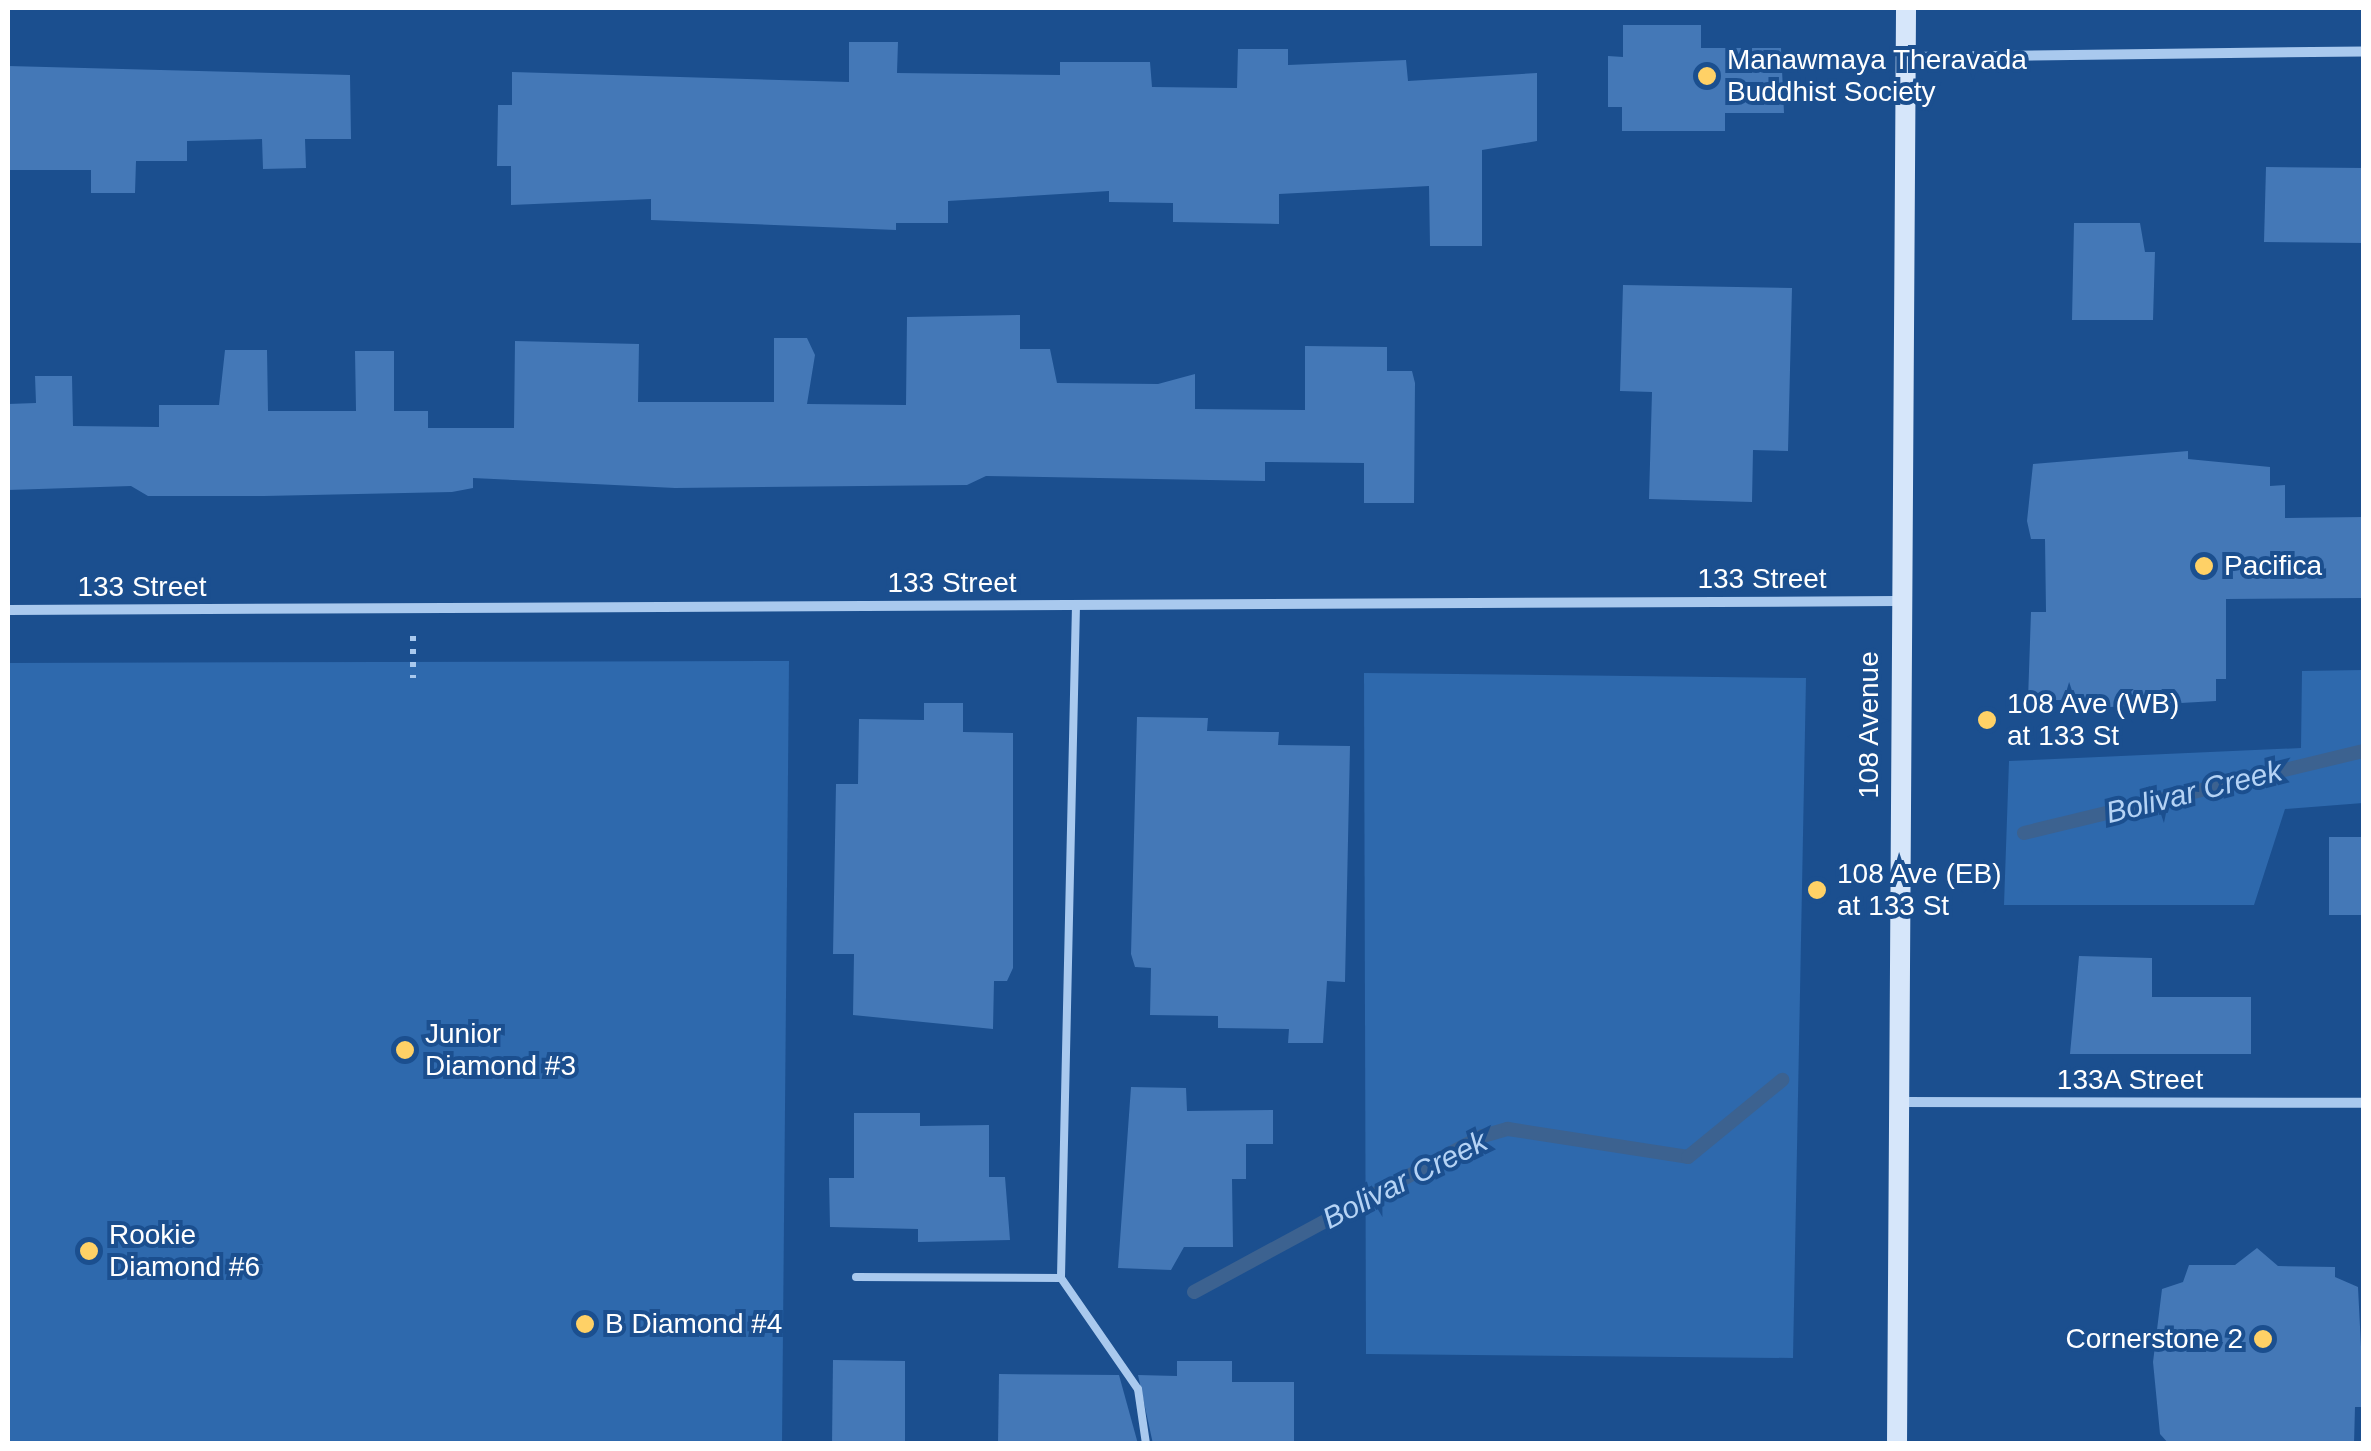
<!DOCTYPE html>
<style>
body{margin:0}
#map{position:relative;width:2371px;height:1451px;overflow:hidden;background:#1b4f8f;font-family:Helvetica,sans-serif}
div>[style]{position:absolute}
.green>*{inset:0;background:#2e69ad}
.stream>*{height:14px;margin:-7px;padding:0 7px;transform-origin:7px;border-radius:7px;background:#3c6290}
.building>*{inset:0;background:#4478b7}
.path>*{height:6px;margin-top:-3px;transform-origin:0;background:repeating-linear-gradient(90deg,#a9c9ee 0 5px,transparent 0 13px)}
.service>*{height:8px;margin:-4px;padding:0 4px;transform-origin:4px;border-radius:4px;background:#a9c9ee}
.minor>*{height:10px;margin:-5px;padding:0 5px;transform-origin:5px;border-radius:5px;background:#a9c9ee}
.secondary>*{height:20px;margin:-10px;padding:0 10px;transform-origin:10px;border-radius:10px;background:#d6e6fa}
.dots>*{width:28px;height:28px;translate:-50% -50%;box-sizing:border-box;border:5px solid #1b4f8f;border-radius:50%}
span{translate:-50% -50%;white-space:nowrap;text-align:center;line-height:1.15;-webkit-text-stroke:8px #1b4f8f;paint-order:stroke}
.poi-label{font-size:28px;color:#fff}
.left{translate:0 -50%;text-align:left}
.right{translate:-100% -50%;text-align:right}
.street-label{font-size:28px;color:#fff}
.water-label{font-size:30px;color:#b5d3f5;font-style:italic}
.frame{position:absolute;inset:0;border:10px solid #fff;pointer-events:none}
</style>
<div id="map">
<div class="green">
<i style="clip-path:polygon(789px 661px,782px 1443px,8px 1443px,8px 663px)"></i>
<i style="clip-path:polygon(2363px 670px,2363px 803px,2285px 809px,2254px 905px,2004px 905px,2009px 761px,2301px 748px,2302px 671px)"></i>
<i style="clip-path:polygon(1364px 673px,1806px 678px,1793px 1358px,1366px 1354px)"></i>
</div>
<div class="stream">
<i style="left:2024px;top:833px;width:350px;rotate:-13.6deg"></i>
<i style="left:1194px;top:1292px;width:328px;rotate:-28.4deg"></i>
<i style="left:1483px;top:1136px;width:26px;rotate:-16deg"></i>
<i style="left:1508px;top:1129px;width:182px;rotate:8.8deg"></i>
<i style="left:1688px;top:1157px;width:122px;rotate:-39.3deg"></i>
</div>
<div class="building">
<i style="clip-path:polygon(1623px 25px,1701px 25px,1701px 48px,1781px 48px,1784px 113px,1725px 113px,1725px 131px,1622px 131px,1622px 107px,1608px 107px,1608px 56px,1623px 57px)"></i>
<i style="clip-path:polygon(849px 42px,898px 42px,897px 73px,1060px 75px,1060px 62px,1150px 62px,1152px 87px,1237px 88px,1238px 49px,1288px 49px,1288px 65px,1406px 60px,1408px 81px,1537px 73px,1537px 141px,1482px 150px,1482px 246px,1430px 246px,1429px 186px,1279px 194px,1279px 224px,1173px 222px,1173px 203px,1109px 202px,1109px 191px,948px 201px,948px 223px,896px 223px,896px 230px,651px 220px,651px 199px,511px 205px,511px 166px,497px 166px,498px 105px,512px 105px,512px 72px,849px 82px)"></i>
<i style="clip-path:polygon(8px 66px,350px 75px,351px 139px,305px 139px,306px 168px,263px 169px,262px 139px,187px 141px,187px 161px,136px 161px,135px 193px,91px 193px,91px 170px,8px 170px)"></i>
<i style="clip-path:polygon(2266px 167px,2364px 168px,2364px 243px,2264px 242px)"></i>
<i style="clip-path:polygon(2074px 223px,2140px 223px,2145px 252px,2155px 252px,2153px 320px,2072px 320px)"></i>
<i style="clip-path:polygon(1623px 285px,1792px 288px,1788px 451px,1753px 450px,1752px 502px,1649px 499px,1652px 392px,1620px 391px)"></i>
<i style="clip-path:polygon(1020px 315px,1020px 349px,1050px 349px,1057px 383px,1158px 384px,1195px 374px,1195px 409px,1305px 410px,1305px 346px,1387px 347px,1387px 371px,1412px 371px,1415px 383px,1414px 503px,1364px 503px,1364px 463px,1265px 462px,1265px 481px,986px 476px,967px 485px,675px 488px,473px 478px,473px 488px,452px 492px,264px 496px,148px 496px,131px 486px,8px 490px,8px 404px,36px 403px,35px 376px,72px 376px,73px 426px,159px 427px,159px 405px,219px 405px,225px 350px,267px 350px,268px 411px,356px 411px,355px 351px,394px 351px,394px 411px,428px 411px,428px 428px,514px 428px,515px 341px,639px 344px,638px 402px,774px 402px,774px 338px,807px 338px,815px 355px,807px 404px,906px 405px,907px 317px)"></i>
<i style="clip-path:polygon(2188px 451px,2188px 459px,2270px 467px,2270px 486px,2285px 485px,2285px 518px,2364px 517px,2364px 598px,2226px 599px,2226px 679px,2216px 679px,2216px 701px,2093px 708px,2093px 700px,2028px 700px,2031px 612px,2046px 612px,2045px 539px,2031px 539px,2027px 521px,2033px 464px)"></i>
<i style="clip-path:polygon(924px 703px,963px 703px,963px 732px,1013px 733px,1013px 968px,1007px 981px,994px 981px,993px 1029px,853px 1015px,854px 954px,833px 954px,836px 784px,858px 784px,859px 719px,924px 720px)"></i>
<i style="clip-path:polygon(1137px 717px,1208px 718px,1207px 731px,1279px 732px,1278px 745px,1350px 746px,1345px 982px,1327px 981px,1323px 1043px,1288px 1043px,1289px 1029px,1218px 1028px,1218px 1016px,1150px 1015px,1151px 968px,1135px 967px,1131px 954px)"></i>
<i style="clip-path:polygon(2329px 837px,2364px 837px,2364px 915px,2329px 915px)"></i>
<i style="clip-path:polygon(2079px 956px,2152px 958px,2152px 997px,2251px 997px,2251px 1054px,2070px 1054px)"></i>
<i style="clip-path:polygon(1131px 1087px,1186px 1088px,1187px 1111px,1273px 1110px,1273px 1144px,1246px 1144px,1246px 1179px,1232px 1179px,1233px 1247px,1184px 1247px,1171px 1270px,1118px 1268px)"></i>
<i style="clip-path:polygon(854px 1113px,920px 1113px,920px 1126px,989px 1125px,989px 1177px,1005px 1177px,1010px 1240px,918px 1242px,918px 1229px,830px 1227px,829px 1178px,854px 1178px)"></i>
<i style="clip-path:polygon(2257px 1248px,2278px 1266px,2335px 1267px,2335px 1277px,2358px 1287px,2364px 1407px,2355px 1407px,2354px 1444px,2169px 1444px,2160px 1434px,2153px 1362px,2162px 1289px,2183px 1282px,2189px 1265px,2235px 1265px)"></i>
<i style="clip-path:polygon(833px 1360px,905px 1361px,905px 1444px,832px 1444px)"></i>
<i style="clip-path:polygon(1177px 1361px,1232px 1361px,1232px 1382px,1294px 1382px,1294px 1444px,1153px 1444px,1138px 1375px,1177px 1376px)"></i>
<i style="clip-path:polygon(999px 1374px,1119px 1375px,1138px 1444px,998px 1444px)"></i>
</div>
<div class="path">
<i style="left:413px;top:636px;width:42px;rotate:90deg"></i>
</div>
<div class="service">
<i style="left:1076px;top:605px;width:673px;rotate:91.28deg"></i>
<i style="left:1061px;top:1278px;width:135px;rotate:55.3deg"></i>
<i style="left:1138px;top:1389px;width:56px;rotate:81.7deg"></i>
<i style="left:856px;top:1277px;width:205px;rotate:0.3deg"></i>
</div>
<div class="minor">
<i style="left:1905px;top:57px;width:459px;rotate:-0.7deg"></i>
<i style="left:8px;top:610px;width:1889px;rotate:-0.27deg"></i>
<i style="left:1898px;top:1102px;width:466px;rotate:0.1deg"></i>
</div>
<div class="secondary">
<i style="left:1897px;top:1444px;width:1436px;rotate:-89.64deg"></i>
</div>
<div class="dots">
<i style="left:1707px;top:76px;background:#ffd166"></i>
<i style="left:2204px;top:566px;background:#ffd166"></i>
<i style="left:1987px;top:720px;background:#ffd166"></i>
<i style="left:1817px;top:890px;background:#ffd166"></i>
<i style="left:405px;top:1050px;background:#ffd166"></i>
<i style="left:89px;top:1251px;background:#ffd166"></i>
<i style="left:585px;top:1324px;background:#ffd166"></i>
<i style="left:2263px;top:1339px;background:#ffd166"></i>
</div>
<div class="poi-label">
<span class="left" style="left:1727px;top:76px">Manawmaya Theravada<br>Buddhist Society</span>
<span class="left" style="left:2224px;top:566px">Pacifica</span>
<span class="left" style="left:2007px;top:720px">108 Ave (WB)<br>at 133 St</span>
<span class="left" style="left:1837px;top:890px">108 Ave (EB)<br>at 133 St</span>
<span class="left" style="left:425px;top:1050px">Junior<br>Diamond #3</span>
<span class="left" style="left:109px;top:1251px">Rookie<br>Diamond #6</span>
<span class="left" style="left:605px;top:1324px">B Diamond #4</span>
<span class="right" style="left:2243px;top:1339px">Cornerstone 2</span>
</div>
<div class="street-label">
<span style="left:1762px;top:579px">133 Street</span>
<span style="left:952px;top:583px">133 Street</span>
<span style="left:142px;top:587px">133 Street</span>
<span style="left:1869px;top:725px;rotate:-90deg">108 Avenue</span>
<span style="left:2130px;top:1080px">133A Street</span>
</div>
<div class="water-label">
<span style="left:2194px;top:792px;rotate:-14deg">Bolivar Creek</span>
<span style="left:1405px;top:1180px;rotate:-27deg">Bolivar Creek</span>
</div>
<div class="frame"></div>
</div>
